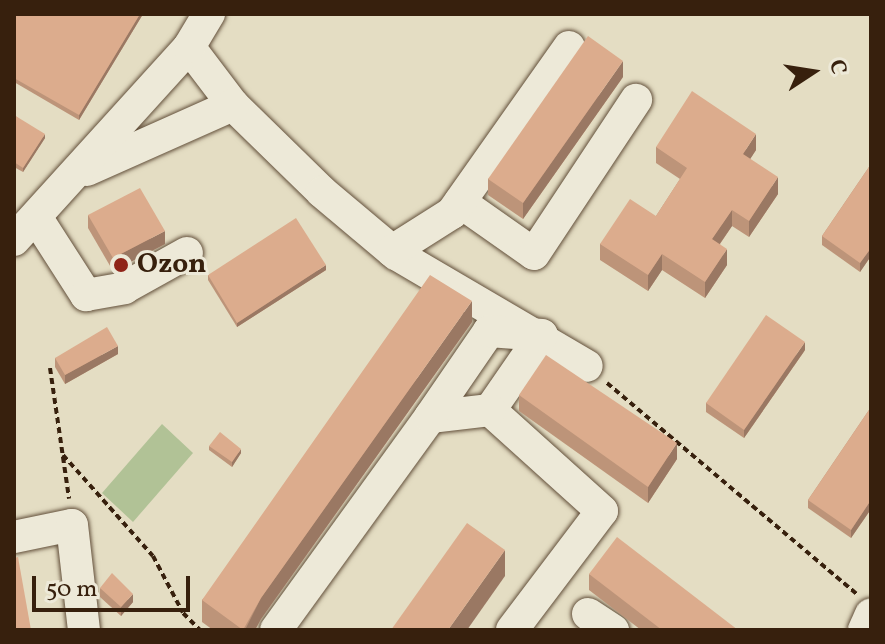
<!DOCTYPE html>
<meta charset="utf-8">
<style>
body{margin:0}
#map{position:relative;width:885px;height:644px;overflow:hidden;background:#e4ddc3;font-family:Vollkorn,serif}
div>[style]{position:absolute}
.green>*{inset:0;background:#b1c296}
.path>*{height:4px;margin-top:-2px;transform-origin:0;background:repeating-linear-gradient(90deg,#37200d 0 6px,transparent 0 10px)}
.roads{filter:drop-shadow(0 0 2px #624f3a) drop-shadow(0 0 2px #624f3a)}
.minor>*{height:32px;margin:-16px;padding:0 16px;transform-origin:16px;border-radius:16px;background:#ede9d8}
.wall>*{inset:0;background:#bd9479}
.shaded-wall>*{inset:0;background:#9a7863}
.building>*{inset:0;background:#dcac8d}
.dots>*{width:22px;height:22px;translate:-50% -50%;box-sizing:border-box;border:4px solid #ede9d8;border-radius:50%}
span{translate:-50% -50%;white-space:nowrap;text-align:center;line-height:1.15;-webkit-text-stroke:6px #ede9d8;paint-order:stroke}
.poi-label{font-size:28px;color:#37200d;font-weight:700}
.left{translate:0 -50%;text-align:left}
.frame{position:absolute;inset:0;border:16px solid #37200d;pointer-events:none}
.north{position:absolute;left:773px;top:32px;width:80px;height:80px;-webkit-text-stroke:6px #ede9d8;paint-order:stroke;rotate:78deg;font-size:22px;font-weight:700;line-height:32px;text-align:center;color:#37200d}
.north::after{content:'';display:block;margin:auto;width:28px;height:36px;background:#37200d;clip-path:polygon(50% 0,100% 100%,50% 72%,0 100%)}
.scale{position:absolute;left:32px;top:576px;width:158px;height:36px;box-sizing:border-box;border:4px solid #37200d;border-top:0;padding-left:10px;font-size:24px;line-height:28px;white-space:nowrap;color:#37200d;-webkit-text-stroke:6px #ede9d8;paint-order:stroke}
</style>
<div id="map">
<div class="green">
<i style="clip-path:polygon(162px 424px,193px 453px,133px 522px,102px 493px)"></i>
</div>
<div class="path">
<i style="left:50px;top:368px;width:132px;rotate:81.7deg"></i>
<i style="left:607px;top:383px;width:327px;rotate:40.2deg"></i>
<i style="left:63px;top:455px;width:135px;rotate:48.3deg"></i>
<i style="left:153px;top:556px;width:64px;rotate:62.2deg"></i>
<i style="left:183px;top:613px;width:24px;rotate:45deg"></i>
</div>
<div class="roads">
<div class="minor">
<i style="left:189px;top:47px;width:73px;rotate:52.8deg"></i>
<i style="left:233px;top:105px;width:124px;rotate:44.3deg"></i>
<i style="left:322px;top:192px;width:97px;rotate:40deg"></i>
<i style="left:396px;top:254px;width:221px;rotate:30.4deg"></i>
<i style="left:87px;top:170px;width:160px;rotate:-24deg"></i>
<i style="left:460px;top:202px;width:90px;rotate:35.1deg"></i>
<i style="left:534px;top:254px;width:185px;rotate:-56.5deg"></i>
<i style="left:36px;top:217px;width:93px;rotate:57.3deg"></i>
<i style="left:86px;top:295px;width:39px;rotate:-10deg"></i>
<i style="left:124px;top:288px;width:72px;rotate:-29.1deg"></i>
<i style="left:14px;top:240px;width:261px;rotate:-47.8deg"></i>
<i style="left:189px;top:47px;width:39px;rotate:-59deg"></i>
<i style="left:392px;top:251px;width:71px;rotate:-32.3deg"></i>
<i style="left:452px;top:213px;width:203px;rotate:-54.8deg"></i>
<i style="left:490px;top:410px;width:91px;rotate:-55.3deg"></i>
<i style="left:14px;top:537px;width:59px;rotate:-11.7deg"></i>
<i style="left:72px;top:525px;width:106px;rotate:83.5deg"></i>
<i style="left:588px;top:614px;width:30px;rotate:33deg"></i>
<i style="left:276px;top:630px;width:263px;rotate:-54.1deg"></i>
<i style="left:512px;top:630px;width:149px;rotate:-52.9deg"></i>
<i style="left:602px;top:511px;width:151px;rotate:-138deg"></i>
<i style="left:490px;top:410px;width:60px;rotate:173.3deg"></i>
<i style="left:430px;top:417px;width:104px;rotate:-55.5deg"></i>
<i style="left:489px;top:331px;width:53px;rotate:4.3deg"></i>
<i style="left:864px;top:630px;width:17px;rotate:-66deg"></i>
</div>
</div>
<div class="wall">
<i style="clip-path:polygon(14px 14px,143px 14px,79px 120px,14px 82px)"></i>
<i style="clip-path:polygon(623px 77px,523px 219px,488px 195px,488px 179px)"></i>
<i style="clip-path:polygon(14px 115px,45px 138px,23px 172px,14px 167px)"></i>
<i style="clip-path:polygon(656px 147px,756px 150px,750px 159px,778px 194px,749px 237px,732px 226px,720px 244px,727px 265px,705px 298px,662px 270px,648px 291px,600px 260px,600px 244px,656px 216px,680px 179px,656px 163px)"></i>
<i style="clip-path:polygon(871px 164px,871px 256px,860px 272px,822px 245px,822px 236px)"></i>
<i style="clip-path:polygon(88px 215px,165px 244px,113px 271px,88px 228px)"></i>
<i style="clip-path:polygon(326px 270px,237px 327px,208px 280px,208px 275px)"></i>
<i style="clip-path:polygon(472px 322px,261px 619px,255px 630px,213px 630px,202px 622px,202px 600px)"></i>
<i style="clip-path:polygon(805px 350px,744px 438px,706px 412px,706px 403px)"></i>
<i style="clip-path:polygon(118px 354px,65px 384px,55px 367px,55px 358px)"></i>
<i style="clip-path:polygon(519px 395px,677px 459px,648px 503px,519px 411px)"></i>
<i style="clip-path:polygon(871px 407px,871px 509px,851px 538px,808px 508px,808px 500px)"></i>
<i style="clip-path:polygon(209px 446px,241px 453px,232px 467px,209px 450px)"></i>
<i style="clip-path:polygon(589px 574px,738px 630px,641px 630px,589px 590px)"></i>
<i style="clip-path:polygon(100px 588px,133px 602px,121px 616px,100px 597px)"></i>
</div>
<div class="shaded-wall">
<i style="clip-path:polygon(140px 14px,143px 14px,79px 120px,79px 115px)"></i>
<i style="clip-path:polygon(623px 61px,623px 77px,523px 219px,523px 203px)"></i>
<i style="clip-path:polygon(45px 134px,45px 138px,23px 172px,23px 168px)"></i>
<i style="clip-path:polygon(756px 134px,756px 150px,743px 170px,743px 154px)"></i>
<i style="clip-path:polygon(778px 177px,778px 194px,749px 237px,749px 221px)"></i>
<i style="clip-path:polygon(732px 210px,732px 226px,712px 255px,712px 239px)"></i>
<i style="clip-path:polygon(165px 231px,165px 244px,113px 271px,113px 258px)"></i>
<i style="clip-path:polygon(871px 248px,871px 256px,860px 272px,860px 263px)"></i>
<i style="clip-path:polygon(727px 249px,727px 265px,705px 298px,705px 282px)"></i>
<i style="clip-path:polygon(662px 254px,662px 270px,648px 291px,648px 275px)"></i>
<i style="clip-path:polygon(326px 265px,326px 270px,237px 327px,237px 323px)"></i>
<i style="clip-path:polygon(472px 301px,472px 322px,261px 619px,255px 630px,245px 630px,261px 598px)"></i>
<i style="clip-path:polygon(805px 342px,805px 350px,744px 438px,744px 430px)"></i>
<i style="clip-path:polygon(118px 346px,118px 354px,65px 384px,65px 375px)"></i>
<i style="clip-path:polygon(677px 443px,677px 459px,648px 503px,648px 487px)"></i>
<i style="clip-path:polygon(241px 449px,241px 453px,232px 467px,232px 462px)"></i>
<i style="clip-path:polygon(871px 500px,871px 509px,851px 538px,851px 530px)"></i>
<i style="clip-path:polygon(505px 550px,505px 576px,467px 630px,448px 630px)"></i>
<i style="clip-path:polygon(133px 594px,133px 602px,121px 616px,121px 607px)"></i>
</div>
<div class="building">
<i style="clip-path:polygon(14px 14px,140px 14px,79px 115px,14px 78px)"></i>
<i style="clip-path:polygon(588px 36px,623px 61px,523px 203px,488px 179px)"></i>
<i style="clip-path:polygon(692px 91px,756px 134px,743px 154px,778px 177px,749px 221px,732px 210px,712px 239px,727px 249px,705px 282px,662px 254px,648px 275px,600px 244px,630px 199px,656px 216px,687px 168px,656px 147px)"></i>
<i style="clip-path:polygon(14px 115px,45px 134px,23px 168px,14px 162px)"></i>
<i style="clip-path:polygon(871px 164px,871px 248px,860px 263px,822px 236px)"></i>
<i style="clip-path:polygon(140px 188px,165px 231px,113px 258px,88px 215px)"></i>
<i style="clip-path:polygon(296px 218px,326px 265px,237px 323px,208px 275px)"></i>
<i style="clip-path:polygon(430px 275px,472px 301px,261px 598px,243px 630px,202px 600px)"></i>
<i style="clip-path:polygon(766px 315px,805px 342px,744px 430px,706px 403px)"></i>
<i style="clip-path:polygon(107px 327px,118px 346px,65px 375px,55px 358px)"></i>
<i style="clip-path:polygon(546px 355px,677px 443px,648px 487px,519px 395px)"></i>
<i style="clip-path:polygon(871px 407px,871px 500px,851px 530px,808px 500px)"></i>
<i style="clip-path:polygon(220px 432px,241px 449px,232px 462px,209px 446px)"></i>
<i style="clip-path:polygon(467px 523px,505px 550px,448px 630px,391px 630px)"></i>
<i style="clip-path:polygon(617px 537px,738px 630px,662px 630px,589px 574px)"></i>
<i style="clip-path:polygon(18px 557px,31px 630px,14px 630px,14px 558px)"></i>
<i style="clip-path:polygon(112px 573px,133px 594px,121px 607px,100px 588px)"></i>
</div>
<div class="dots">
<i style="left:121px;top:265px;background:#8f2418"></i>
</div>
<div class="poi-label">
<span class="left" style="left:137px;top:265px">Ozon</span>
</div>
<div class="frame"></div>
<div class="north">С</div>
<div class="scale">50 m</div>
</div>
